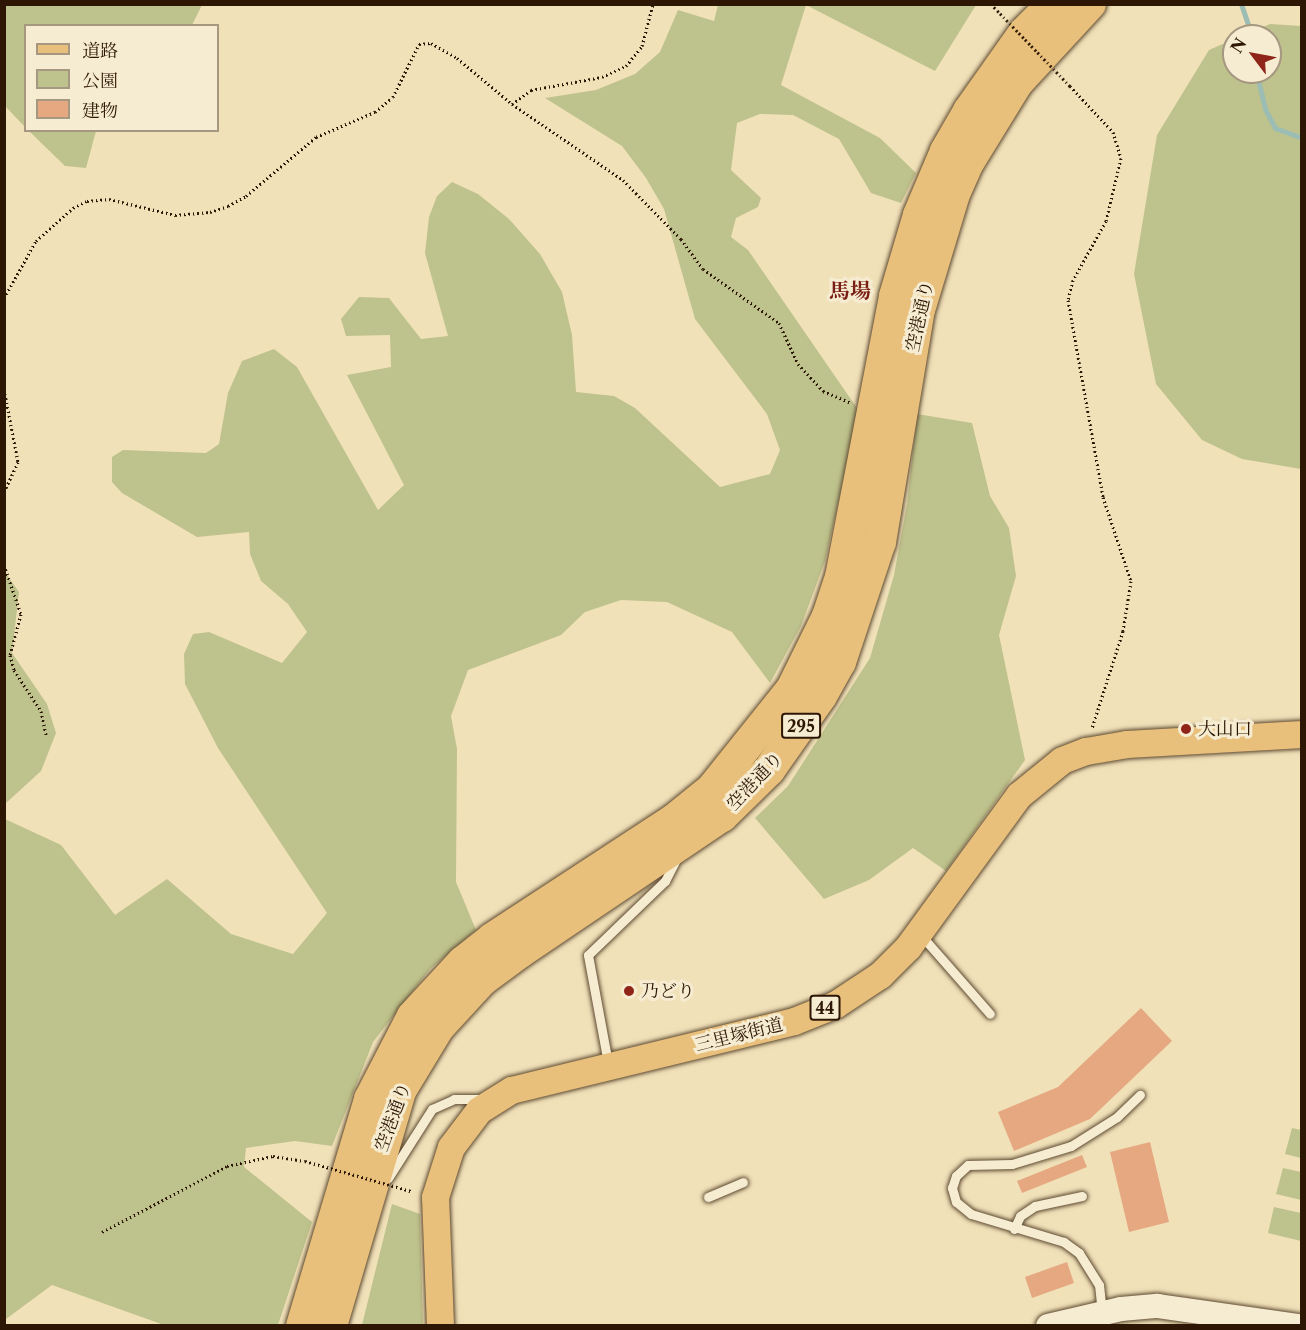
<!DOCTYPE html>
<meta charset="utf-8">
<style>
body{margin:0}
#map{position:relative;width:1306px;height:1330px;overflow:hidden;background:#f1e1b9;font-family:"Libre Caslon Text","Noto Serif JP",serif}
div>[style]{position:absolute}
.green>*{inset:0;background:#bec28c}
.stream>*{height:5px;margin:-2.5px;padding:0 2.5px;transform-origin:2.5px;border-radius:2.5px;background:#9bbdb3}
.building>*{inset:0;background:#e5a881}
.path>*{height:3px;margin-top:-1.5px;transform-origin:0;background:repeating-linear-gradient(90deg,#2d1704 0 1.5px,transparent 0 4.5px)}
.roads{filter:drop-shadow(0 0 2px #5e4a31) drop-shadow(0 0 2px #5e4a31)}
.lane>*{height:9px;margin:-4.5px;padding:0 4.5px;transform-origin:4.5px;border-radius:4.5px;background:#f6ecd2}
.secondary>*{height:24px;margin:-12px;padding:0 12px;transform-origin:12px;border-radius:12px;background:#f6ecd2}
.primary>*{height:27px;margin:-13.5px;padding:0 13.5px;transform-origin:13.5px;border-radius:13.5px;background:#e8c07c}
.highway>*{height:32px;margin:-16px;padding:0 16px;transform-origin:16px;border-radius:16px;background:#e8c07c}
.path-bridge>*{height:3px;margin-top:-1.5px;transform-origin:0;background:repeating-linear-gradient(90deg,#2d1704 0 1.5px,transparent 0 4.5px)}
.dots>*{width:16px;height:16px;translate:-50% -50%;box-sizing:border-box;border:3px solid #f6ecd2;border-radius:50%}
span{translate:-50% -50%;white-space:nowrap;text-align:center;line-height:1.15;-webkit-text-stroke:6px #f6ecd2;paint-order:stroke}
.shield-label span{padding:2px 4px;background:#f6ecd2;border:2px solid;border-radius:4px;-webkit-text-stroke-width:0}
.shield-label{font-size:16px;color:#2d1704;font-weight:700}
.street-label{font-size:18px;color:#2d1704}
.poi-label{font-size:18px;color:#2d1704}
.left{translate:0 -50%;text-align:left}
.quarter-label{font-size:21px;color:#7a1f14;font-weight:700}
.frame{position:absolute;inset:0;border:6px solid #2d1704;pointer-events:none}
.legend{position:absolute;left:24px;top:24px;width:195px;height:108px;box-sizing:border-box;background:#f6ecd2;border:2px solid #a69780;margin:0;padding:8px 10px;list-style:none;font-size:18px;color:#2d1704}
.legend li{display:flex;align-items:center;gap:12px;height:30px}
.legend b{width:30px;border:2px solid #a69780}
.north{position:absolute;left:1222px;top:24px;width:60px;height:60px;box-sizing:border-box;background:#f6ecd2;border:2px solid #a69780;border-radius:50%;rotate:302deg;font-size:16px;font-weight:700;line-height:24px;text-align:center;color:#2d1704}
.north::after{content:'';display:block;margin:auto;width:21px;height:27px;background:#8f2418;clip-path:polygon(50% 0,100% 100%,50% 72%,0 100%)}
</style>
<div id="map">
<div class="green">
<i style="clip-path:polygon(4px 5px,5px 4px,202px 5px,192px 25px,26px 26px,25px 127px,5px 106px)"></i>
<i style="clip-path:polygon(718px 5px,976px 5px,935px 71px,806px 5px,781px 85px,880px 138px,916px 173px,901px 203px,871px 193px,839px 139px,793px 115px,760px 114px,737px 123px,731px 170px,761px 198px,758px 207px,736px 218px,731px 237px,748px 250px,859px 411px,825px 561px,801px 626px,770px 683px,732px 632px,667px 602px,621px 600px,585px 612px,561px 635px,468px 670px,451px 716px,457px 749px,456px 882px,476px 930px,430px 969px,373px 1042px,332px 1146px,295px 1141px,246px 1148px,244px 1167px,312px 1222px,278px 1325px,164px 1325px,52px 1285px,6px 1319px,5px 819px,61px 845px,115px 915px,167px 879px,231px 934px,293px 954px,327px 913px,218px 748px,185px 684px,184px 654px,193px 634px,209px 632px,282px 663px,307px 632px,288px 604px,261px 581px,250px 554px,249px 532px,197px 537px,122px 493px,112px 482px,112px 457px,123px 450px,206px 453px,219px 444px,228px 393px,242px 361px,274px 349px,297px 367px,378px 510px,404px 485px,347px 375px,391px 367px,390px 335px,346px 336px,341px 319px,359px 297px,389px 298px,421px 339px,448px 336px,425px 253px,429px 217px,437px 196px,452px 182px,478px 194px,509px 219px,540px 254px,562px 292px,572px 335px,576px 392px,614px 396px,635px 408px,720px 487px,770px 474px,780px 450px,767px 414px,695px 319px,664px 209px,646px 178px,622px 146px,545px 98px,596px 90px,635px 74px,660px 52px,678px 10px,714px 21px)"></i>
<i style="clip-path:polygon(1270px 24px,1301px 26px,1301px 469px,1242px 459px,1202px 440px,1156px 384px,1134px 274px,1157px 135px,1209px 50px,1234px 39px,1234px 72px,1270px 72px,1270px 36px,1241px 36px)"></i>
<i style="clip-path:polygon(29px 131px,96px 131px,86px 168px,65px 166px)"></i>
<i style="clip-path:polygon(917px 414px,972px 423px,990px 496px,1009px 528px,1016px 576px,999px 635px,1025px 760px,946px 871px,913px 848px,869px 880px,824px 899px,755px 818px,788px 786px,870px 658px,894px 575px,907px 504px)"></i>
<i style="clip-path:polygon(4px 571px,19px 592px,12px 653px,47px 704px,56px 733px,41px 771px,5px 804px)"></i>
<i style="clip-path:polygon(1292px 1128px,1301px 1130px,1301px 1158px,1285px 1154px)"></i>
<i style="clip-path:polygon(1283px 1168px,1301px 1172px,1301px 1200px,1276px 1194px)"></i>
<i style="clip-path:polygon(392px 1204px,420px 1214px,423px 1325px,362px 1325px)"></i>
<i style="clip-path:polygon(1274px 1207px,1301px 1213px,1301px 1241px,1268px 1233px)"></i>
</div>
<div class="stream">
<i style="left:1241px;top:4px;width:34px;rotate:71deg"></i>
<i style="left:1256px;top:72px;width:38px;rotate:76deg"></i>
<i style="left:1265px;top:109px;width:21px;rotate:62deg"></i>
<i style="left:1275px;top:128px;width:29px;rotate:20deg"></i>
</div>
<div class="building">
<i style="clip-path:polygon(1141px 1008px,1172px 1041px,1090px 1119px,1014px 1151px,998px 1112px,1058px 1087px)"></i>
<i style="clip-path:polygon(1150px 1142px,1169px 1222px,1129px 1232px,1110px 1152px)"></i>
<i style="clip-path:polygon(1082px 1155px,1087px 1167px,1022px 1193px,1017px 1181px)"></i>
<i style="clip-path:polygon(1067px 1262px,1074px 1283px,1032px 1298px,1025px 1277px)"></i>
</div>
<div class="path">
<i style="left:1070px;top:86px;width:63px;rotate:46.9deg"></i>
<i style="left:1113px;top:132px;width:27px;rotate:73deg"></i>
<i style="left:1121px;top:158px;width:65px;rotate:103.4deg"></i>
<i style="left:1106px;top:221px;width:68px;rotate:119.2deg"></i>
<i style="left:1073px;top:280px;width:21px;rotate:104deg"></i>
<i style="left:1068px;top:300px;width:200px;rotate:79.9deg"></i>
<i style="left:1103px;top:497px;width:89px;rotate:71.6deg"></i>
<i style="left:1131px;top:581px;width:51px;rotate:99.1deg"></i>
<i style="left:1123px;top:631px;width:102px;rotate:107.7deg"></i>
<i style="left:512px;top:104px;width:135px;rotate:34.4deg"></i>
<i style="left:623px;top:180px;width:83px;rotate:45.5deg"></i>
<i style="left:681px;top:239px;width:37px;rotate:54deg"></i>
<i style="left:703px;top:269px;width:93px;rotate:35.4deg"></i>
<i style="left:779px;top:323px;width:45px;rotate:65.1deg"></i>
<i style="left:798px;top:364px;width:37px;rotate:47deg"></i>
<i style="left:823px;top:391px;width:30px;rotate:23deg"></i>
<i style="left:4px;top:298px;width:65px;rotate:-60.7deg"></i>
<i style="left:36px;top:241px;width:50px;rotate:-41.7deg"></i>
<i style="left:73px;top:208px;width:16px;rotate:-27deg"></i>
<i style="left:87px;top:201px;width:22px;rotate:-5deg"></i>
<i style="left:109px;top:199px;width:68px;rotate:13.6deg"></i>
<i style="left:175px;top:215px;width:35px;rotate:-5deg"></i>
<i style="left:210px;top:212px;width:19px;rotate:-18deg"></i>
<i style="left:228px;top:206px;width:21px;rotate:-29deg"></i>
<i style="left:246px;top:196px;width:92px;rotate:-40.1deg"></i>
<i style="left:316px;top:137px;width:64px;rotate:-23deg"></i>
<i style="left:375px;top:112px;width:23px;rotate:-40deg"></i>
<i style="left:393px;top:97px;width:59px;rotate:-63.9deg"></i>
<i style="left:419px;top:44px;width:12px;rotate:-5deg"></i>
<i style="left:431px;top:43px;width:30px;rotate:30deg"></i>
<i style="left:457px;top:58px;width:72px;rotate:39.9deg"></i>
<i style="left:512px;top:104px;width:24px;rotate:-36deg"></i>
<i style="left:531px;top:90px;width:72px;rotate:-10.4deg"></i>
<i style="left:602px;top:77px;width:26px;rotate:-25deg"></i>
<i style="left:626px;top:66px;width:26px;rotate:-51deg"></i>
<i style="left:642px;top:46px;width:43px;rotate:-75.3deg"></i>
<i style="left:4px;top:389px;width:74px;rotate:79.1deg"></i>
<i style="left:18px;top:462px;width:33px;rotate:115deg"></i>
<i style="left:4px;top:565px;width:52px;rotate:70.9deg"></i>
<i style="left:21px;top:614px;width:42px;rotate:105deg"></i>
<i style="left:10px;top:655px;width:16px;rotate:75deg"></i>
<i style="left:14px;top:670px;width:49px;rotate:56.6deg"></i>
<i style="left:41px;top:711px;width:24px;rotate:78deg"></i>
<i style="left:102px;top:1232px;width:141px;rotate:-27.8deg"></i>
<i style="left:227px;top:1166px;width:47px;rotate:-12.3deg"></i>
<i style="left:273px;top:1156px;width:32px;rotate:9deg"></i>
</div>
<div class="roads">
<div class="lane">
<i style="left:920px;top:934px;width:106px;rotate:48.8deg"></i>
<i style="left:608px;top:1063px;width:110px;rotate:-100.5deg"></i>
<i style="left:588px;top:955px;width:107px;rotate:-43.9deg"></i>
<i style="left:665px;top:881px;width:25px;rotate:-63deg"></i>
<i style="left:388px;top:1178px;width:82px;rotate:-57.5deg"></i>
<i style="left:432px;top:1109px;width:24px;rotate:-24deg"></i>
<i style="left:454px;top:1099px;width:27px"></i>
<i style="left:708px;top:1197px;width:38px;rotate:-23deg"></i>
<i style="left:1014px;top:1229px;width:14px;rotate:-65deg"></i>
<i style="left:1020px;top:1216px;width:18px;rotate:-34deg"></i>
<i style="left:1035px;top:1206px;width:48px;rotate:-12deg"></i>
<i style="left:1102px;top:1313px;width:28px;rotate:-96deg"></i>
<i style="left:1099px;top:1285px;width:38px;rotate:-122deg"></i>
<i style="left:1079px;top:1253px;width:19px;rotate:-144deg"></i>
<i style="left:1064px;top:1242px;width:97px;rotate:-163.2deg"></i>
<i style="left:971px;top:1214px;width:19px;rotate:-141deg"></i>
<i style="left:956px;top:1202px;width:15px;rotate:-106deg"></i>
<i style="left:952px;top:1188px;width:13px;rotate:-72deg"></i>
<i style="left:956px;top:1176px;width:16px;rotate:-43deg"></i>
<i style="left:968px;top:1165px;width:44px;rotate:-1.3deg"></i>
<i style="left:1012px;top:1164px;width:62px;rotate:-17deg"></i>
<i style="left:1071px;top:1146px;width:54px;rotate:-32.2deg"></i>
<i style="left:1117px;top:1117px;width:32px;rotate:-44deg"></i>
</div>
<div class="secondary">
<i style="left:1048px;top:1326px;width:75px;rotate:-13.1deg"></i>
<i style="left:1121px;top:1309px;width:37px;rotate:-5deg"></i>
<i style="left:1158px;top:1306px;width:141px;rotate:8.1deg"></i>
</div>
<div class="primary">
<i style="left:440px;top:1326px;width:129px;rotate:-92.2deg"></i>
<i style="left:435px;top:1197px;width:52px;rotate:-72.3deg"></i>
<i style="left:451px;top:1147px;width:46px;rotate:-52.9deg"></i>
<i style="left:479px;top:1110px;width:38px;rotate:-32deg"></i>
<i style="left:511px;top:1090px;width:291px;rotate:-13.7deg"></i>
<i style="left:794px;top:1021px;width:45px;rotate:-22deg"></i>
<i style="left:836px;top:1004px;width:53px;rotate:-33.4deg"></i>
<i style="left:880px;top:975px;width:40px;rotate:-45deg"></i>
<i style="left:908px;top:947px;width:188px;rotate:-53.9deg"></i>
<i style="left:1019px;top:795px;width:55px;rotate:-39.1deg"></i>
<i style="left:1062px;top:760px;width:26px;rotate:-21deg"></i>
<i style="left:1086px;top:751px;width:42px;rotate:-9.7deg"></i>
<i style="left:1127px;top:744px;width:175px;rotate:-3.3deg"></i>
</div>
<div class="highway">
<i style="left:302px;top:1326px;width:237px;rotate:-73.3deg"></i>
<i style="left:370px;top:1099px;width:93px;rotate:-62.6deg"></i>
<i style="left:413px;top:1016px;width:74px;rotate:-47.2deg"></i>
<i style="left:463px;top:962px;width:37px;rotate:-38deg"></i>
<i style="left:492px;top:939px;width:217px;rotate:-33.2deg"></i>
<i style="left:674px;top:820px;width:49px;rotate:-39.2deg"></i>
<i style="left:712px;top:789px;width:128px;rotate:-51.3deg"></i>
<i style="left:792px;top:689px;width:81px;rotate:-63.7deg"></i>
<i style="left:828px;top:616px;width:41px;rotate:-71.6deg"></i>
<i style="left:841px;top:577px;width:286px;rotate:-79.1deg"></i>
<i style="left:895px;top:296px;width:84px;rotate:-73.5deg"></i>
<i style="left:919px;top:215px;width:69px;rotate:-67.1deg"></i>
<i style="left:946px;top:151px;width:46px;rotate:-60.1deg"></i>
<i style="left:969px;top:111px;width:95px;rotate:-54.8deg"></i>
<i style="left:1024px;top:33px;width:41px;rotate:-45deg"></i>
<i style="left:331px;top:1326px;width:245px;rotate:-73.6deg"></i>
<i style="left:400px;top:1091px;width:74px;rotate:-58.9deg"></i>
<i style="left:438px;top:1028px;width:65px;rotate:-47.5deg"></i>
<i style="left:482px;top:980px;width:47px;rotate:-36.4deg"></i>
<i style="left:520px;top:952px;width:244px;rotate:-34deg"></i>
<i style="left:722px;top:816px;width:66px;rotate:-44.4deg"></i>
<i style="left:769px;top:770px;width:90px;rotate:-54.9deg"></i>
<i style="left:821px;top:696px;width:39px;rotate:-61deg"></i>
<i style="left:840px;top:662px;width:126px;rotate:-71.6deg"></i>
<i style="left:880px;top:542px;width:235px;rotate:-80.5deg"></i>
<i style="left:919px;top:310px;width:121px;rotate:-73.2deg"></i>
<i style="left:954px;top:194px;width:36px;rotate:-66deg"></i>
<i style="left:969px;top:161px;width:92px;rotate:-58.4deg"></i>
<i style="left:1017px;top:83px;width:108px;rotate:-47.3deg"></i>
</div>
</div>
<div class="path-bridge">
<i style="left:991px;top:4px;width:114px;rotate:46.1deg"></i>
<i style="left:305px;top:1161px;width:110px;rotate:15.8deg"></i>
</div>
<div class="dots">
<i style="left:1186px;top:729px;background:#8f2418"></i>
<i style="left:629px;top:991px;background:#8f2418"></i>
</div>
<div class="shield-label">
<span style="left:801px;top:726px">295</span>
<span style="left:825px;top:1008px">44</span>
</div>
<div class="street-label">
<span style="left:920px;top:316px;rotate:-78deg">空港通り</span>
<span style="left:755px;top:781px;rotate:-47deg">空港通り</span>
<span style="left:739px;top:1035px;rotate:-14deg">三里塚街道</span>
<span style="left:393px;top:1117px;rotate:-70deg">空港通り</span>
</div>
<div class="poi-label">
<span class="left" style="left:1198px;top:729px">大山口</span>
<span class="left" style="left:641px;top:991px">乃どり</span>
</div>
<div class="quarter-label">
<span style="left:850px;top:291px">馬場</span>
</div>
<div class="frame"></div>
<ul class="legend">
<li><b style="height:8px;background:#e8c07c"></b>道路</li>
<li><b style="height:16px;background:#bec28c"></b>公園</li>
<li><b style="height:16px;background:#e5a881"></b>建物</li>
</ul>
<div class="north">N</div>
</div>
